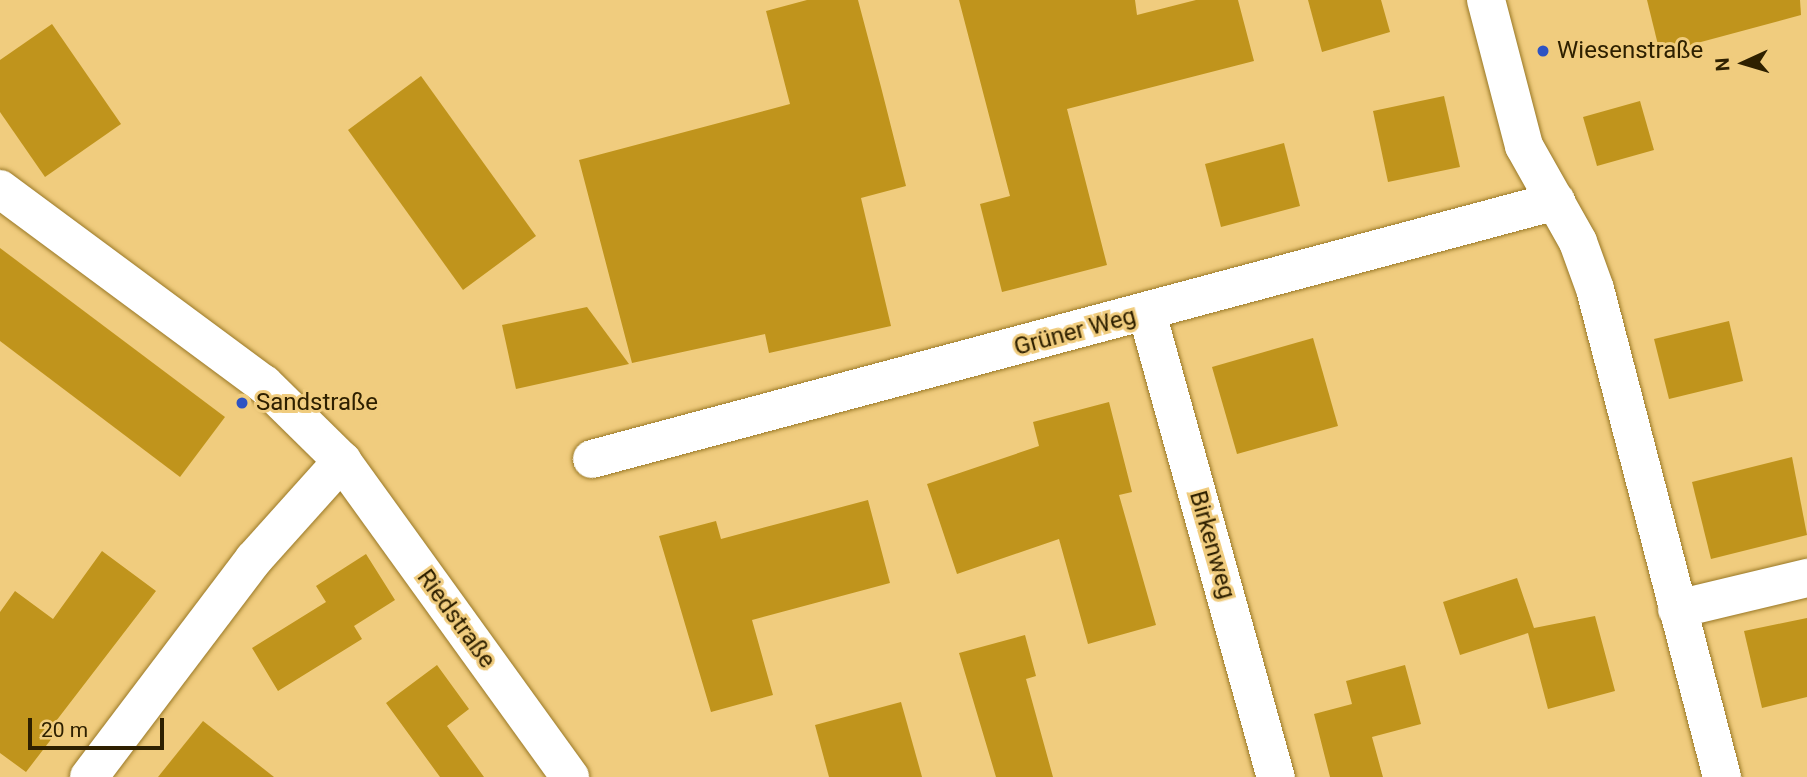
<!DOCTYPE html>
<meta charset="utf-8">
<style>
body{margin:0}
#map{position:relative;width:1807px;height:777px;overflow:hidden;background:#f0cc7e;font-family:Roboto,sans-serif}
div>[style]{position:absolute}
.building>*{inset:0;background:#c0941c}
.roads{filter:drop-shadow(0 0 2px #997826) drop-shadow(0 0 2px #997826)}
.street>*{height:38px;margin:-19px;padding:0 19px;transform-origin:19px;border-radius:19px;background:#fff}
.dots>*{width:19px;height:19px;translate:-50% -50%;box-sizing:border-box;border:4px solid #f0cc7e;border-radius:50%}
span{translate:-50% -50%;white-space:nowrap;text-align:center;line-height:1.15;-webkit-text-stroke:6px #f0cc7e;paint-order:stroke}
.poi-label{font-size:24px;color:#2e2000}
.left{translate:0 -50%;text-align:left}
.street-label{font-size:24px;color:#2e2000}
.north{position:absolute;left:1709px;top:28px;width:70px;height:70px;-webkit-text-stroke:5px #f0cc7e;paint-order:stroke;rotate:266deg;font-size:19px;font-weight:700;line-height:28px;text-align:center;color:#2e2000}
.north::after{content:'';display:block;margin:auto;width:24px;height:32px;background:#2e2000;clip-path:polygon(50% 0,100% 100%,50% 72%,0 100%)}
.scale{position:absolute;left:28px;top:718px;width:136px;height:32px;box-sizing:border-box;border:4px solid #2e2000;border-top:0;padding-left:9px;font-size:21px;line-height:24px;white-space:nowrap;color:#2e2000;-webkit-text-stroke:5px #f0cc7e;paint-order:stroke}
</style>
<div id="map">
<div class="building">
<i style="clip-path:polygon(807px 0,858px 0,881px 87px,906px 186px,861px 198px,891px 326px,769px 353px,765px 334px,632px 363px,579px 160px,790px 104px,766px 11px)"></i>
<i style="clip-path:polygon(959px 0,1135px 0,1137px 15px,1196px 0,1238px 0,1254px 61px,1067px 109px,1107px 265px,1002px 292px,980px 204px,1010px 196px)"></i>
<i style="clip-path:polygon(1308px 0,1381px 0,1390px 32px,1322px 52px)"></i>
<i style="clip-path:polygon(1647px 0,1800px 0,1801px 15px,1660px 53px)"></i>
<i style="clip-path:polygon(52px 24px,121px 124px,45px 177px,0 112px,0 60px)"></i>
<i style="clip-path:polygon(421px 76px,536px 236px,463px 290px,348px 130px)"></i>
<i style="clip-path:polygon(1444px 96px,1460px 167px,1388px 182px,1373px 111px)"></i>
<i style="clip-path:polygon(1640px 101px,1654px 150px,1597px 166px,1583px 117px)"></i>
<i style="clip-path:polygon(1284px 143px,1300px 206px,1221px 227px,1205px 164px)"></i>
<i style="clip-path:polygon(0 248px,225px 417px,180px 477px,0 341px)"></i>
<i style="clip-path:polygon(587px 307px,629px 364px,516px 389px,502px 325px)"></i>
<i style="clip-path:polygon(1729px 321px,1743px 381px,1669px 399px,1654px 339px)"></i>
<i style="clip-path:polygon(1313px 338px,1338px 426px,1237px 454px,1212px 367px)"></i>
<i style="clip-path:polygon(1109px 402px,1132px 492px,1119px 495px,1156px 625px,1088px 644px,1059px 539px,957px 574px,927px 484px,1039px 446px,1033px 422px)"></i>
<i style="clip-path:polygon(1792px 457px,1807px 535px,1711px 559px,1692px 482px)"></i>
<i style="clip-path:polygon(868px 500px,890px 583px,752px 620px,773px 695px,711px 712px,659px 536px,716px 521px,721px 539px)"></i>
<i style="clip-path:polygon(102px 551px,156px 591px,53px 725px,59px 729px,26px 772px,0 753px,0 612px,15px 591px,53px 619px)"></i>
<i style="clip-path:polygon(366px 554px,395px 600px,354px 626px,362px 639px,278px 691px,252px 648px,326px 602px,316px 586px)"></i>
<i style="clip-path:polygon(1517px 578px,1534px 628px,1595px 616px,1615px 691px,1548px 709px,1528px 633px,1460px 655px,1443px 602px)"></i>
<i style="clip-path:polygon(1807px 618px,1807px 697px,1762px 708px,1744px 631px)"></i>
<i style="clip-path:polygon(1025px 635px,1036px 676px,1026px 679px,1053px 777px,996px 777px,959px 653px)"></i>
<i style="clip-path:polygon(437px 665px,469px 709px,447px 726px,484px 777px,440px 777px,386px 703px)"></i>
<i style="clip-path:polygon(1405px 665px,1421px 724px,1372px 737px,1383px 777px,1330px 777px,1314px 714px,1352px 704px,1346px 681px)"></i>
<i style="clip-path:polygon(901px 702px,922px 777px,829px 777px,815px 725px)"></i>
<i style="clip-path:polygon(203px 721px,274px 777px,158px 777px)"></i>
</div>
<div class="roads">
<div class="street">
<i style="left:1486px;top:0;width:151px;rotate:75.4deg"></i>
<i style="left:1524px;top:146px;width:110px;rotate:60.6deg"></i>
<i style="left:1578px;top:242px;width:50px;rotate:70.1deg"></i>
<i style="left:1595px;top:289px;width:504px;rotate:75.41deg"></i>
<i style="left:0;top:189px;width:328px;rotate:36.5deg"></i>
<i style="left:264px;top:384px;width:110px;rotate:44.6deg"></i>
<i style="left:342px;top:461px;width:390px;rotate:54.2deg"></i>
<i style="left:1147px;top:313px;width:482px;rotate:74.5deg"></i>
<i style="left:592px;top:459px;width:998px;rotate:-14.98deg"></i>
<i style="left:1677px;top:609px;width:134px;rotate:-13.4deg"></i>
<i style="left:89px;top:777px;width:273px;rotate:-52.9deg"></i>
<i style="left:254px;top:559px;width:132px;rotate:-48.1deg"></i>
</div>
</div>
<div class="dots">
<i style="left:1543px;top:51px;background:#2e53c3"></i>
<i style="left:242px;top:403px;background:#2e53c3"></i>
</div>
<div class="poi-label">
<span class="left" style="left:1557px;top:51px">Wiesenstraße</span>
<span class="left" style="left:256px;top:403px">Sandstraße</span>
</div>
<div class="street-label">
<span style="left:1075px;top:332px;rotate:-15deg">Grüner Weg</span>
<span style="left:1212px;top:545px;rotate:74deg">Birkenweg</span>
<span style="left:456px;top:619px;rotate:54deg">Riedstraße</span>
</div>
<div class="north">N</div>
<div class="scale">20 m</div>
</div>
